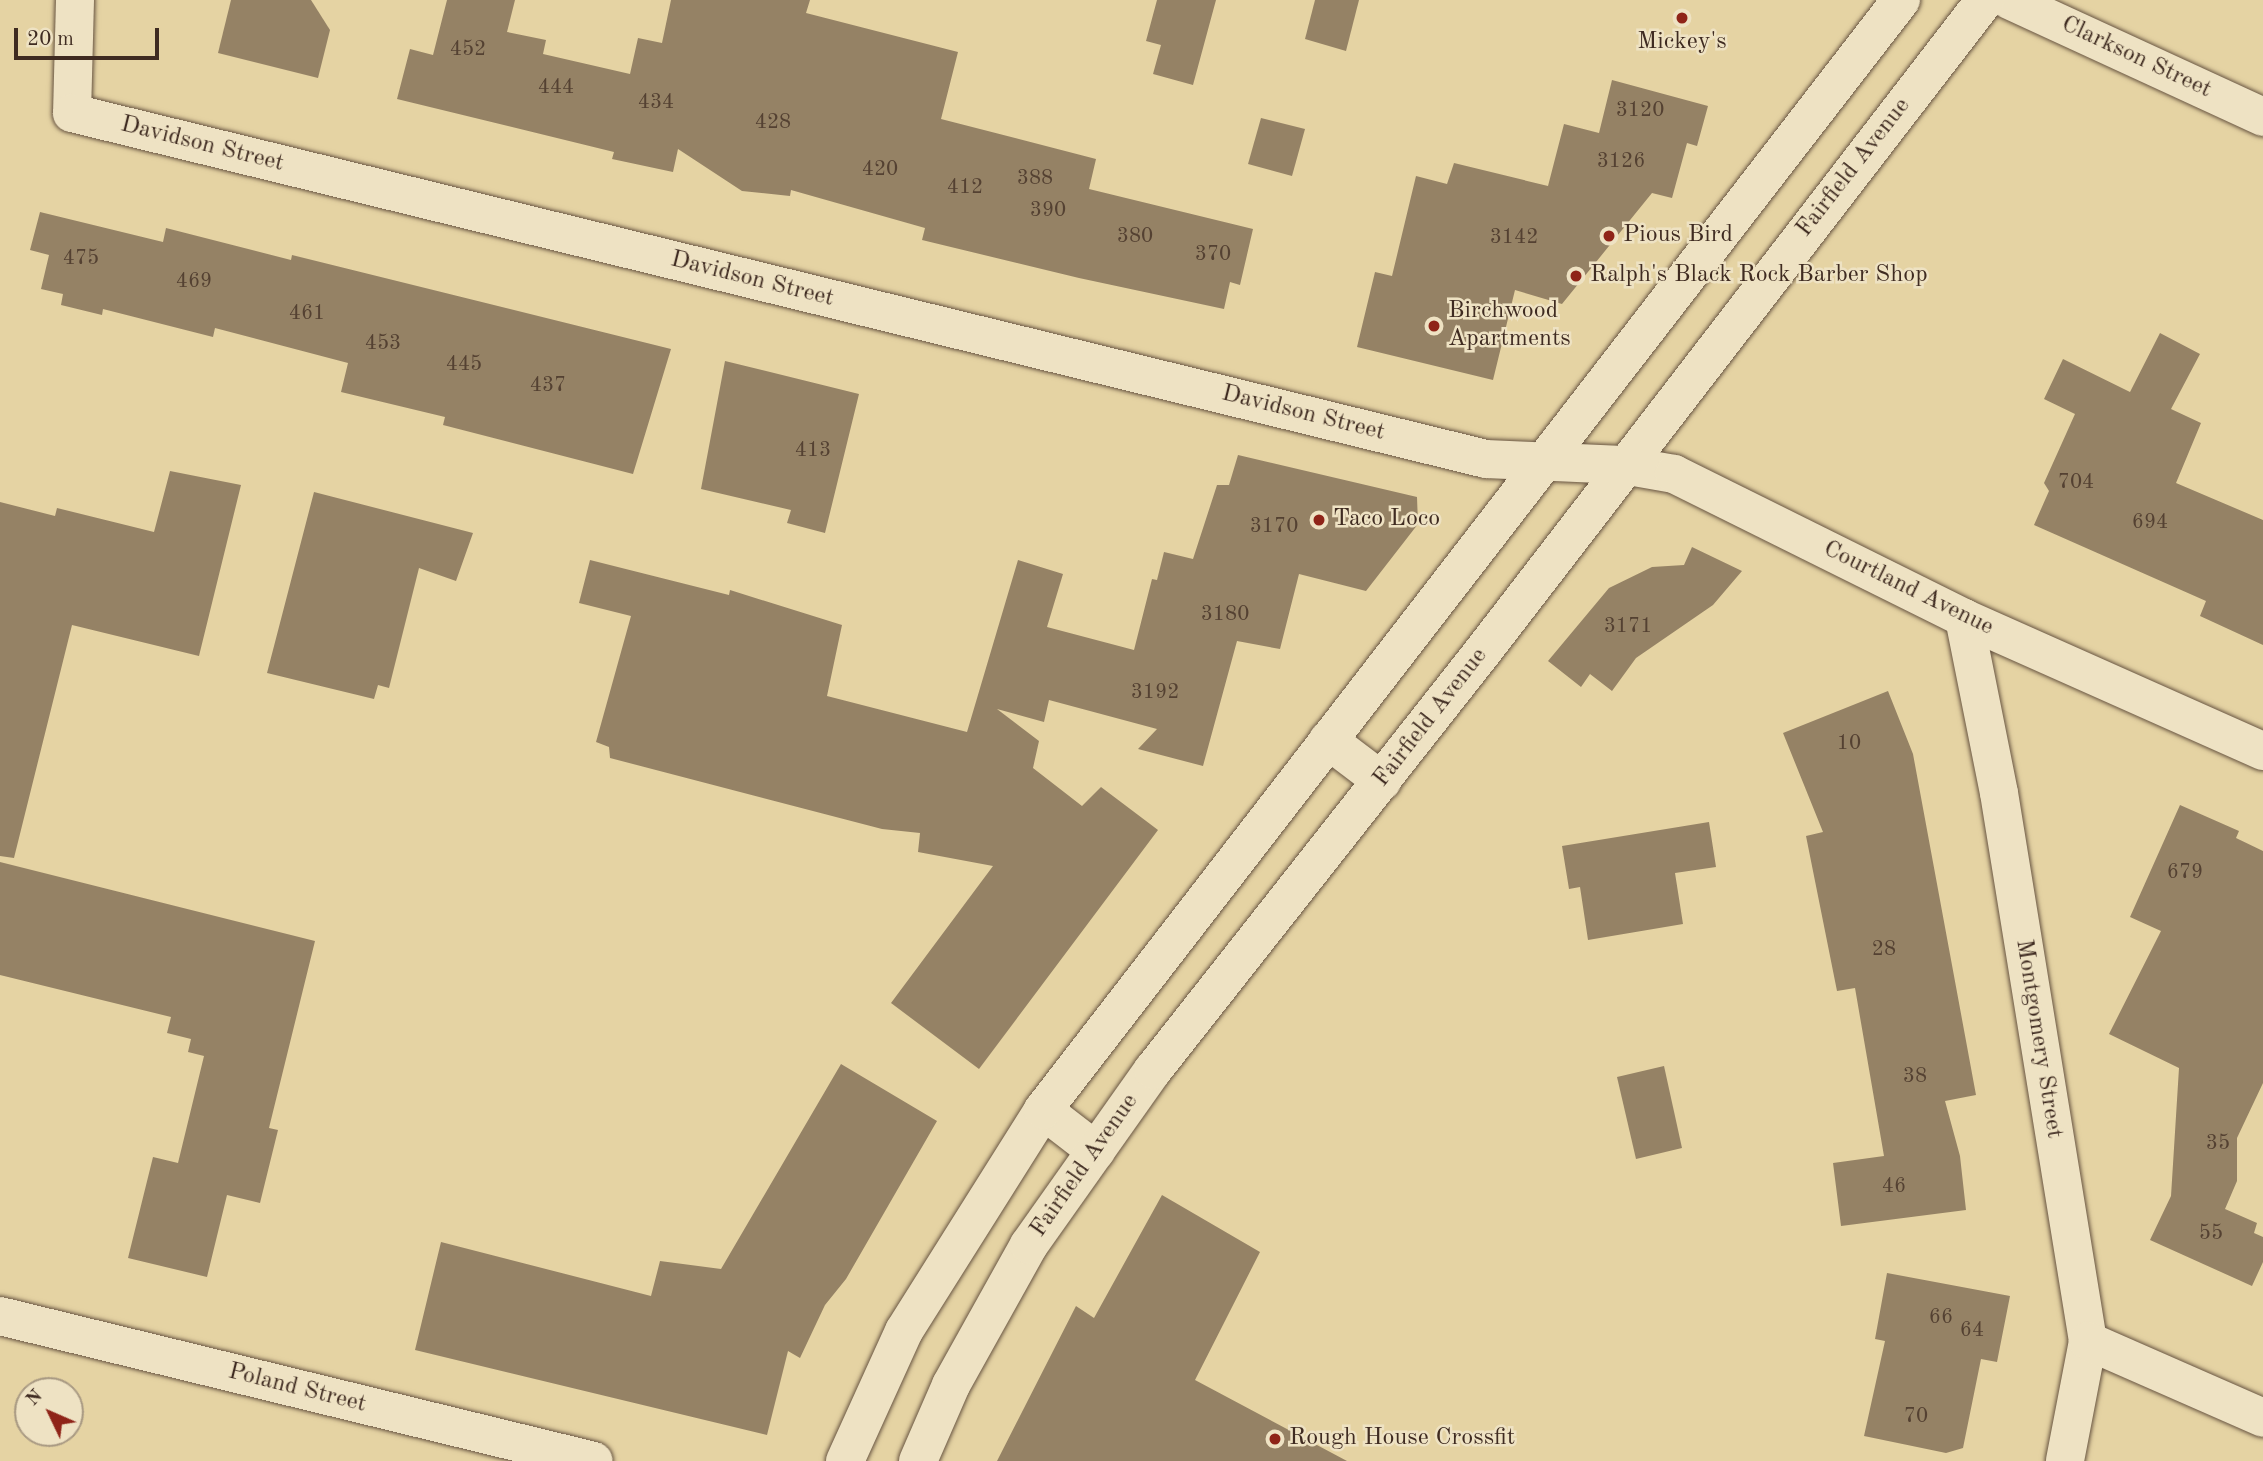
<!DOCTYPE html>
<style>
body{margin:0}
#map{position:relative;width:2263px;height:1461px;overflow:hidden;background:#e5d3a3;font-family:"Old Standard TT",serif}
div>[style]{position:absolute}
.building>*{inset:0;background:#958265}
.roads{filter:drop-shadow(0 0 2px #685542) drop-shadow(0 0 2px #685542)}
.minor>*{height:38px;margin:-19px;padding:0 19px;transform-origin:19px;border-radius:19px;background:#eee2c3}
.secondary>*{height:38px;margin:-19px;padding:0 19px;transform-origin:19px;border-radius:19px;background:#eee2c3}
.dots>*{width:19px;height:19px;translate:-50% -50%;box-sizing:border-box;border:4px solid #eee2c3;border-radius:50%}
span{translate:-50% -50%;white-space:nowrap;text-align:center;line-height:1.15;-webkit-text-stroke:5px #eee2c3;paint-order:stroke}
.number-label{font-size:21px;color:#544132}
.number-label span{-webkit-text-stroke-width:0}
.poi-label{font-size:24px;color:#3f2b21}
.left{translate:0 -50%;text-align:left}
.street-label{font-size:24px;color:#3f2b21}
.north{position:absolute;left:14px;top:1377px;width:70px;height:70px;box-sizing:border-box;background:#eee2c3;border:2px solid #a89982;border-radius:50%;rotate:314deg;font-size:19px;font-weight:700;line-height:28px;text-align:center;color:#3f2b21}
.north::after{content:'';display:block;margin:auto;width:24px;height:32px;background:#8f2418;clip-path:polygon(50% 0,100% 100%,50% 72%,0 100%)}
.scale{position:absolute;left:14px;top:28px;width:145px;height:32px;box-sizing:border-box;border:4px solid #3f2b21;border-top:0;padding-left:9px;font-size:21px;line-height:24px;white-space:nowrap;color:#3f2b21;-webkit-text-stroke:5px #eee2c3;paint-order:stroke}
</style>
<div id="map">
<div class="building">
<i style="clip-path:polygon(231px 0,311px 0,330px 30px,318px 78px,218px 53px)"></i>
<i style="clip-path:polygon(447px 0,515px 0,507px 32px,546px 40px,543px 54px,630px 74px,638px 38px,662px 43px,671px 0,810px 0,806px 13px,958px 52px,941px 119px,1096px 159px,1089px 189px,1253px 229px,1240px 285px,1230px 282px,1224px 309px,1079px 278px,922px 240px,925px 228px,791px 190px,790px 196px,742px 191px,678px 149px,673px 172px,612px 159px,614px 152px,397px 99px,410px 49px,433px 55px)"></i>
<i style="clip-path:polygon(1157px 0,1216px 0,1193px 85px,1153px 74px,1161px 45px,1146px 41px)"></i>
<i style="clip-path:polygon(1315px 0,1359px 0,1346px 51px,1305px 39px)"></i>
<i style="clip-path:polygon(1612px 80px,1708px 106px,1697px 146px,1687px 143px,1672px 198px,1652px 193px,1562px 304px,1515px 290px,1493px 380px,1357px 347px,1375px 272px,1392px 276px,1416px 176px,1447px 184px,1454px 163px,1548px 186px,1564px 124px,1599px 133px)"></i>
<i style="clip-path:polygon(1261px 118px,1305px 129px,1292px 176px,1248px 164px)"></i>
<i style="clip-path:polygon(40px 212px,163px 242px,166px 228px,291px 260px,292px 255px,671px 349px,633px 474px,443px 425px,445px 417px,341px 392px,348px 363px,215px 328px,213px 337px,103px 309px,102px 315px,61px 305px,63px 294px,41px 289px,49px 255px,30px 250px)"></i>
<i style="clip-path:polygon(2160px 333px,2200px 354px,2171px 409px,2201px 423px,2176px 483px,2263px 520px,2263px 645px,2200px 616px,2206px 601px,2034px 525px,2049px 491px,2044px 483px,2075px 414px,2044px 399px,2063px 359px,2130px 392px)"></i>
<i style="clip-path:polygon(725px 361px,859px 394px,825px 533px,787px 523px,791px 510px,701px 489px)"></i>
<i style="clip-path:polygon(1238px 455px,1417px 497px,1418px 524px,1366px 591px,1299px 574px,1280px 649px,1237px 641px,1203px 766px,1138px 749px,1157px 729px,1049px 700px,1044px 722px,997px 709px,1039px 741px,1033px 768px,1082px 806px,1101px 787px,1158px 830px,979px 1069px,891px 1003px,993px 866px,918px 852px,920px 833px,882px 829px,610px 758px,609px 747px,596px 742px,631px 616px,579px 603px,590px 560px,729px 595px,730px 590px,842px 625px,827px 696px,967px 732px,1018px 560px,1063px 574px,1047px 627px,1134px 650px,1152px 579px,1157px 580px,1164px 552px,1193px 559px,1217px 485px,1229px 485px)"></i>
<i style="clip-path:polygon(170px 471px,241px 485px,199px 656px,72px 625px,14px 858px,0 856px,0 502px,55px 516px,57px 508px,154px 532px)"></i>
<i style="clip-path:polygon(314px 492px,473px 533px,456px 581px,419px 568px,389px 688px,378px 685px,374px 699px,267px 673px)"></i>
<i style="clip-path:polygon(1692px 547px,1742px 571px,1713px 605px,1636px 658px,1612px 691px,1590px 674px,1581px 687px,1548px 661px,1609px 588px,1652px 567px,1684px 565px)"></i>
<i style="clip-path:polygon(1888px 691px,1913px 754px,1976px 1095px,1945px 1101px,1960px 1156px,1966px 1210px,1841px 1226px,1833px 1163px,1884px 1156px,1855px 988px,1837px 991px,1806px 836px,1823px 832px,1783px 733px)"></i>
<i style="clip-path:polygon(2180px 805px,2239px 831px,2236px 838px,2263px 851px,2263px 1083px,2237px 1138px,2237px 1181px,2225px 1209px,2257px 1223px,2254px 1233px,2263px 1237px,2263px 1262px,2252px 1286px,2150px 1240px,2171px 1196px,2179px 1068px,2109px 1034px,2161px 931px,2130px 917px)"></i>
<i style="clip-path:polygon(1709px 822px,1716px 867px,1675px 873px,1683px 924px,1588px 940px,1580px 887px,1569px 889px,1562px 846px)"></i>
<i style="clip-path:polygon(0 862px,315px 941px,269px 1128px,278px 1130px,260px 1203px,227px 1195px,207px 1277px,128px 1258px,153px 1157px,178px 1163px,204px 1056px,188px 1052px,191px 1039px,167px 1033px,171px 1017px,0 975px)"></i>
<i style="clip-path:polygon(841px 1064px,937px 1121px,846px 1279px,825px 1305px,800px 1358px,788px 1351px,767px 1435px,415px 1350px,441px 1242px,651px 1296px,660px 1261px,721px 1269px)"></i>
<i style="clip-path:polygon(1664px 1066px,1682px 1148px,1636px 1159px,1617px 1077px)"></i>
<i style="clip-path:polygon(1162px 1195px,1260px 1252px,1195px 1380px,1347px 1461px,997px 1461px,1076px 1306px,1094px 1318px)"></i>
<i style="clip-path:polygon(1887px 1273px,2010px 1296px,1997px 1362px,1981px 1359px,1963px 1448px,1946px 1453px,1864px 1436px,1885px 1341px,1875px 1339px)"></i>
</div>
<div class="roads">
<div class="minor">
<i style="left:75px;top:0;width:113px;rotate:91.5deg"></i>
<i style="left:72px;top:113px;width:1456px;rotate:13.75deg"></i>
<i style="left:1486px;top:459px;width:137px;rotate:2.5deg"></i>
<i style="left:1623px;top:465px;width:52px;rotate:10deg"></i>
<i style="left:1674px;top:474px;width:324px;rotate:26.4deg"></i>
<i style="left:1964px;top:618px;width:327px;rotate:24deg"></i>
<i style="left:2009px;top:0;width:280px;rotate:24.7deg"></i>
<i style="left:1964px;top:618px;width:178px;rotate:78.7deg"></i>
<i style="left:1999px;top:793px;width:555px;rotate:80.78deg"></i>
<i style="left:2088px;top:1341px;width:122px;rotate:100.9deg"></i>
<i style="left:0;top:1316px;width:611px;rotate:13.72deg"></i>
<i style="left:2088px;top:1341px;width:191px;rotate:23.7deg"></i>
</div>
<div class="secondary">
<i style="left:1328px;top:740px;width:68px;rotate:37.2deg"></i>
<i style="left:1043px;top:1110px;width:67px;rotate:37.7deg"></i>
<i style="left:845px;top:1461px;width:143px;rotate:-65.6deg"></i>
<i style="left:904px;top:1331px;width:261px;rotate:-57.8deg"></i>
<i style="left:1043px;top:1110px;width:1403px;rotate:-52.3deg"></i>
<i style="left:918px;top:1461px;width:83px;rotate:-66.5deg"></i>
<i style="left:951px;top:1385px;width:160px;rotate:-60.9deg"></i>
<i style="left:1029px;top:1245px;width:214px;rotate:-54.7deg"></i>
<i style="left:1153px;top:1070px;width:535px;rotate:-51.76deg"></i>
<i style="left:1484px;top:650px;width:821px;rotate:-52.38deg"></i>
</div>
</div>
<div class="dots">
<i style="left:1682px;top:18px;background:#8f2418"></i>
<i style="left:1609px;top:236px;background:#8f2418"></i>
<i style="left:1576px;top:276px;background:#8f2418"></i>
<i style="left:1434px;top:326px;background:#8f2418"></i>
<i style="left:1319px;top:520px;background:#8f2418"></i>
<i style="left:1275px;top:1439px;background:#8f2418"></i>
</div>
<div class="number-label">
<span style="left:468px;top:50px">452</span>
<span style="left:556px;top:88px">444</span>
<span style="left:656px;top:103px">434</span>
<span style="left:1640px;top:111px">3120</span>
<span style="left:773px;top:123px">428</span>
<span style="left:1621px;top:162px">3126</span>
<span style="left:880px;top:170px">420</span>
<span style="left:1035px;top:179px">388</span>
<span style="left:965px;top:188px">412</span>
<span style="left:1048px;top:211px">390</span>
<span style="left:1135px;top:237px">380</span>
<span style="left:1514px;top:238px">3142</span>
<span style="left:1213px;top:255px">370</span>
<span style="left:81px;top:259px">475</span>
<span style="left:194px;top:282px">469</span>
<span style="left:307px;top:314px">461</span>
<span style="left:383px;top:344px">453</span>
<span style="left:464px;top:365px">445</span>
<span style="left:548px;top:386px">437</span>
<span style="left:813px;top:451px">413</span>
<span style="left:2076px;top:483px">704</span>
<span style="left:2150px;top:523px">694</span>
<span style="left:1274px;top:527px">3170</span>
<span style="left:1225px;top:615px">3180</span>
<span style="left:1628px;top:627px">3171</span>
<span style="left:1155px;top:693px">3192</span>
<span style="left:1849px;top:744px">10</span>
<span style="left:2185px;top:873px">679</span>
<span style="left:1884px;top:950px">28</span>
<span style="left:1915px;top:1077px">38</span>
<span style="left:2218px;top:1144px">35</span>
<span style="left:1894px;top:1187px">46</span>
<span style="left:2211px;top:1234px">55</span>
<span style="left:1941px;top:1318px">66</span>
<span style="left:1972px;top:1331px">64</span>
<span style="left:1916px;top:1417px">70</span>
</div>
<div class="poi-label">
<span style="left:1682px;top:43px">Mickey's</span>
<span class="left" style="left:1623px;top:236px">Pious Bird</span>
<span class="left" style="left:1590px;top:276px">Ralph's Black Rock Barber Shop</span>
<span class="left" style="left:1448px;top:326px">Birchwood<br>Apartments</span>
<span class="left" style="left:1333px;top:520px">Taco Loco</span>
<span class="left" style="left:1289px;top:1439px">Rough House Crossfit</span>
</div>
<div class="street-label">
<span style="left:2136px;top:58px;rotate:25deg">Clarkson Street</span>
<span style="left:202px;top:145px;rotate:14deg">Davidson Street</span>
<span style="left:1854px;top:168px;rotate:-52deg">Fairfield Avenue</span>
<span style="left:752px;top:280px;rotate:14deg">Davidson Street</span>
<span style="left:1303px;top:414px;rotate:14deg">Davidson Street</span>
<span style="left:1908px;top:589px;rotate:26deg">Courtland Avenue</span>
<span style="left:1431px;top:718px;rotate:-52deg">Fairfield Avenue</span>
<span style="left:2038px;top:1039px;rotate:81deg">Montgomery Street</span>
<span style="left:1085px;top:1166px;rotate:-55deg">Fairfield Avenue</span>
<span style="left:297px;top:1389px;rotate:14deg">Poland Street</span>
</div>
<div class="north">N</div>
<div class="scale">20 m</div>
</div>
